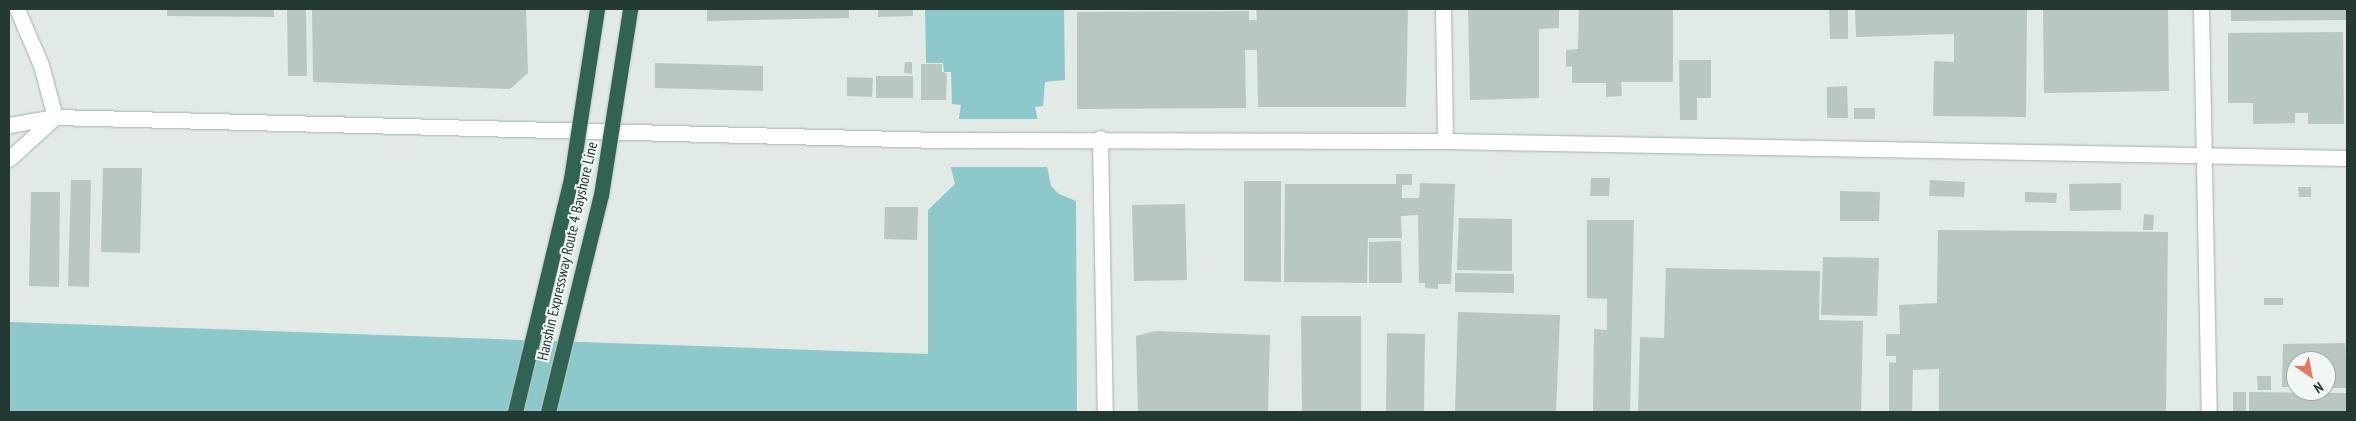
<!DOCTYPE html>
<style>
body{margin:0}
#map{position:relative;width:2356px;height:421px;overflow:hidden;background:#e1eae5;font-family:"PT Sans Narrow",sans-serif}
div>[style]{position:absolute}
.water>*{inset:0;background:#8dc8cb}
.pier>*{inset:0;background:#e1eae5}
.building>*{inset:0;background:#b9c7c1}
.roads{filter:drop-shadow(0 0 1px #a4b1ab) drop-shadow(0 0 1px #a4b1ab)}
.street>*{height:15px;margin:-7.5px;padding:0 7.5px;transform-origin:7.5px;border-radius:7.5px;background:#fff}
.secondary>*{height:15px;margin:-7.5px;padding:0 7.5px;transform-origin:7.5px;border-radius:7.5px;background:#fff}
.bridges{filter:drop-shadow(0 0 1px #bdc4c1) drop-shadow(0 0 1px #bdc4c1)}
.highway-bridge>*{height:15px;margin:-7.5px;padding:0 7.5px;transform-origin:7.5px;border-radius:7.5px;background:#316354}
span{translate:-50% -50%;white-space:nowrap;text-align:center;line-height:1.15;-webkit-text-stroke:4px #f1f7f3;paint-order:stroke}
.street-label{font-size:15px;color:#233931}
.frame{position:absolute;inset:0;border:10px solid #233931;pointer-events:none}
.north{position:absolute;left:2286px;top:351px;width:50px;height:50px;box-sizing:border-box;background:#f1f7f3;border:1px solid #9faba5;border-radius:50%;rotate:147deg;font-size:14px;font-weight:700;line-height:20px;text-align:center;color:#233931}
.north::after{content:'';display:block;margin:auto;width:18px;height:22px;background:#e67662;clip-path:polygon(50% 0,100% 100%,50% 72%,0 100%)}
</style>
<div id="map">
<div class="water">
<i style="clip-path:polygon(925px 9px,1064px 9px,1065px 80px,1045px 82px,1043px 106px,1035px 107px,1051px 186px,1059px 194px,1076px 201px,1077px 412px,9px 412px,9px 322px,928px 354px,928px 210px,955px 184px,951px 168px,961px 105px,952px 104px,951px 72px,944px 72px,943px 63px,926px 63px)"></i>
</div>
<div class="pier">
<i style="clip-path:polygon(956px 119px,1040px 119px,1050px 167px,948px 167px)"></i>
</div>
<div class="building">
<i style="clip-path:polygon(167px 9px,274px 9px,274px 17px,167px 16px)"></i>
<i style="clip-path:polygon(287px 9px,306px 9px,307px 76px,288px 76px)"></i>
<i style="clip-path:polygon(312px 9px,526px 9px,528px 73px,510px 89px,313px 82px)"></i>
<i style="clip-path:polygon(707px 9px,849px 9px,849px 18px,707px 21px)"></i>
<i style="clip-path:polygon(878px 9px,913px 9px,913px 16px,878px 17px)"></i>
<i style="clip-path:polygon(1256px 9px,1408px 9px,1406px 107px,1258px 107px,1257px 50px,1245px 50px,1246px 108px,1077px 109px,1077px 12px,1249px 11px,1249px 20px,1257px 20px)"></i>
<i style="clip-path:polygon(1468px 9px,1559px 9px,1559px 28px,1539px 29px,1539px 98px,1470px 100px)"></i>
<i style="clip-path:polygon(1579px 9px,1673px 9px,1673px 82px,1621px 82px,1622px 96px,1606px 97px,1606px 83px,1572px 83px,1572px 66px,1566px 67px,1566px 50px,1578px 49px)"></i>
<i style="clip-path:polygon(1829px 9px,1848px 9px,1848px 39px,1830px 39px)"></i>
<i style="clip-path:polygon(1855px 9px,2027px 9px,2026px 117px,1933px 116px,1934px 61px,1954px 62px,1954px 34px,1856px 37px)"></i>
<i style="clip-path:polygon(2043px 9px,2168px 9px,2169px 91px,2044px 93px)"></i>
<i style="clip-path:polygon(2227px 9px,2347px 9px,2347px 20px,2231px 21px,2231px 11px)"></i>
<i style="clip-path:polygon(2343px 32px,2344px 124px,2308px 124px,2308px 113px,2295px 113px,2295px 123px,2253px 124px,2253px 103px,2228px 103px,2228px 33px)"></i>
<i style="clip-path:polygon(1679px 60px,1711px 60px,1711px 98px,1697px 98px,1697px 120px,1680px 120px)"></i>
<i style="clip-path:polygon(905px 62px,912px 62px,912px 74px,904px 73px)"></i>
<i style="clip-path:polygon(655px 63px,763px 66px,763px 91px,655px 88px)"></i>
<i style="clip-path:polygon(921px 64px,942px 64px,942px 72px,947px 73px,946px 100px,921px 100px)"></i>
<i style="clip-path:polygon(876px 76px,913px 76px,913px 98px,876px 98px)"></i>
<i style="clip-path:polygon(847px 77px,873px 78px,872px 97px,847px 96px)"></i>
<i style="clip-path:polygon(1847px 86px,1848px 118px,1827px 118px,1827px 87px)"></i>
<i style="clip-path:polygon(1854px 108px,1875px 108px,1875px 119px,1854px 119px)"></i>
<i style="clip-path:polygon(103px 168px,142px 168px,140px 253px,101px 252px)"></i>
<i style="clip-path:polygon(1396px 174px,1412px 174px,1412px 185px,1402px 185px,1402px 198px,1419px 198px,1420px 183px,1455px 184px,1451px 284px,1438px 284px,1438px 289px,1425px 288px,1425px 283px,1419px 283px,1418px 215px,1401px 216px,1402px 238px,1368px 238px,1367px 283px,1284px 282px,1285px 184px,1396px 184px)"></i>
<i style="clip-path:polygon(1591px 178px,1610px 178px,1609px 196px,1590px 196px)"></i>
<i style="clip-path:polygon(71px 180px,91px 180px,89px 287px,68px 286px)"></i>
<i style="clip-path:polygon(1930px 180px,1965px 182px,1964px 197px,1929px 196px)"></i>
<i style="clip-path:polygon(1244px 181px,1281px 181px,1281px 282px,1244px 281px)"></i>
<i style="clip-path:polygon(2121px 183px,2121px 210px,2070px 211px,2069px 184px)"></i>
<i style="clip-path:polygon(2298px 187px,2311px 187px,2311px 197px,2299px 197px)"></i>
<i style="clip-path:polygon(1840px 191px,1880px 192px,1879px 221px,1840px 221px)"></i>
<i style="clip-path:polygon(31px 192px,60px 192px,59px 287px,29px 286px)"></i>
<i style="clip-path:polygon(2025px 192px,2057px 193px,2056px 203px,2025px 202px)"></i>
<i style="clip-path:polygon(1185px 204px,1187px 280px,1134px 281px,1132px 205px)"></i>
<i style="clip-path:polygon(885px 207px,918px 207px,917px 240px,884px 239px)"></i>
<i style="clip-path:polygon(2144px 214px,2154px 215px,2153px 230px,2143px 230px)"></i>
<i style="clip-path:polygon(1459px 218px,1512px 219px,1512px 271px,1457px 270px)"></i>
<i style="clip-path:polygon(1587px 220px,1634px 220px,1630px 412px,1593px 412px,1594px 329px,1607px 330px,1607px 299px,1587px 298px)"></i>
<i style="clip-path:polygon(1938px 230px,2168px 232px,2166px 412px,1939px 412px,1939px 369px,1913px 370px,1912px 412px,1889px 412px,1889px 362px,1896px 363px,1896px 356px,1886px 356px,1886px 334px,1900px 334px,1899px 305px,1937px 303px)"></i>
<i style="clip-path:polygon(1401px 241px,1402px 283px,1369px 283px,1369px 242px)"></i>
<i style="clip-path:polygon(1823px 257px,1879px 258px,1877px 316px,1821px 315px)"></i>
<i style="clip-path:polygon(1666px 268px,1820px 271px,1819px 320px,1863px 321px,1861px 412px,1638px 412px,1640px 337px,1664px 338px)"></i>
<i style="clip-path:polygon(1455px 273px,1514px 274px,1514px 293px,1455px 292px)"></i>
<i style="clip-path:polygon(2264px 298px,2283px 298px,2283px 305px,2264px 305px)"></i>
<i style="clip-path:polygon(1458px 312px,1560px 315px,1556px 412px,1455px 412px)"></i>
<i style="clip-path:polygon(1301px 316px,1361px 316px,1361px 412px,1302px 412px)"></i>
<i style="clip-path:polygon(1155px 331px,1270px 335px,1268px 412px,1138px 412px,1136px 336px)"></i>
<i style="clip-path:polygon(1387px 333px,1425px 334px,1424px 412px,1386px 412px)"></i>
<i style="clip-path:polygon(2345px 334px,2347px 388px,2326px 388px,2326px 361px,2296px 361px,2296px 387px,2282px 387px,2283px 344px,2345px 343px)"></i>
<i style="clip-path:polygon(2257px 376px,2271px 376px,2271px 390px,2258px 390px)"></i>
<i style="clip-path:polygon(2233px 392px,2246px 392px,2246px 412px,2233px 412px)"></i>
<i style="clip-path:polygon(2249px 392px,2347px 393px,2347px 412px,2249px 412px)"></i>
</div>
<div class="roads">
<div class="street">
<i style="left:2201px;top:9px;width:403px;rotate:88.9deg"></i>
</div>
<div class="secondary">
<i style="left:17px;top:9px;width:61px;rotate:66.8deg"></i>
<i style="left:41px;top:65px;width:54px;rotate:74.9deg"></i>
<i style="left:1443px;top:9px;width:132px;rotate:89.1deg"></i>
<i style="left:9px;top:125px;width:47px;rotate:-9.9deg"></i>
<i style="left:55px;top:117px;width:886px;rotate:1.49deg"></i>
<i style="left:941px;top:140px;width:504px;rotate:0.11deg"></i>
<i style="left:1445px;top:141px;width:902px;rotate:1.08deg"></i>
<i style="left:1100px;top:138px;width:274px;rotate:89deg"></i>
<i style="left:9px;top:159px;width:62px;rotate:-42.4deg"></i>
</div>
</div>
<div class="bridges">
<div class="highway-bridge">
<i style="left:515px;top:412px;width:240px;rotate:-76.5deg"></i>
<i style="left:571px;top:179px;width:172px;rotate:-81.3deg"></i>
<i style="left:548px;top:412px;width:223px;rotate:-76.3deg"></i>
<i style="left:601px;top:195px;width:188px;rotate:-81.1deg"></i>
</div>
</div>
<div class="street-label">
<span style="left:567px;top:251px;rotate:-77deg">Hanshin Expressway Route 4 Bayshore Line</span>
</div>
<div class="frame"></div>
<div class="north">N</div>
</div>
